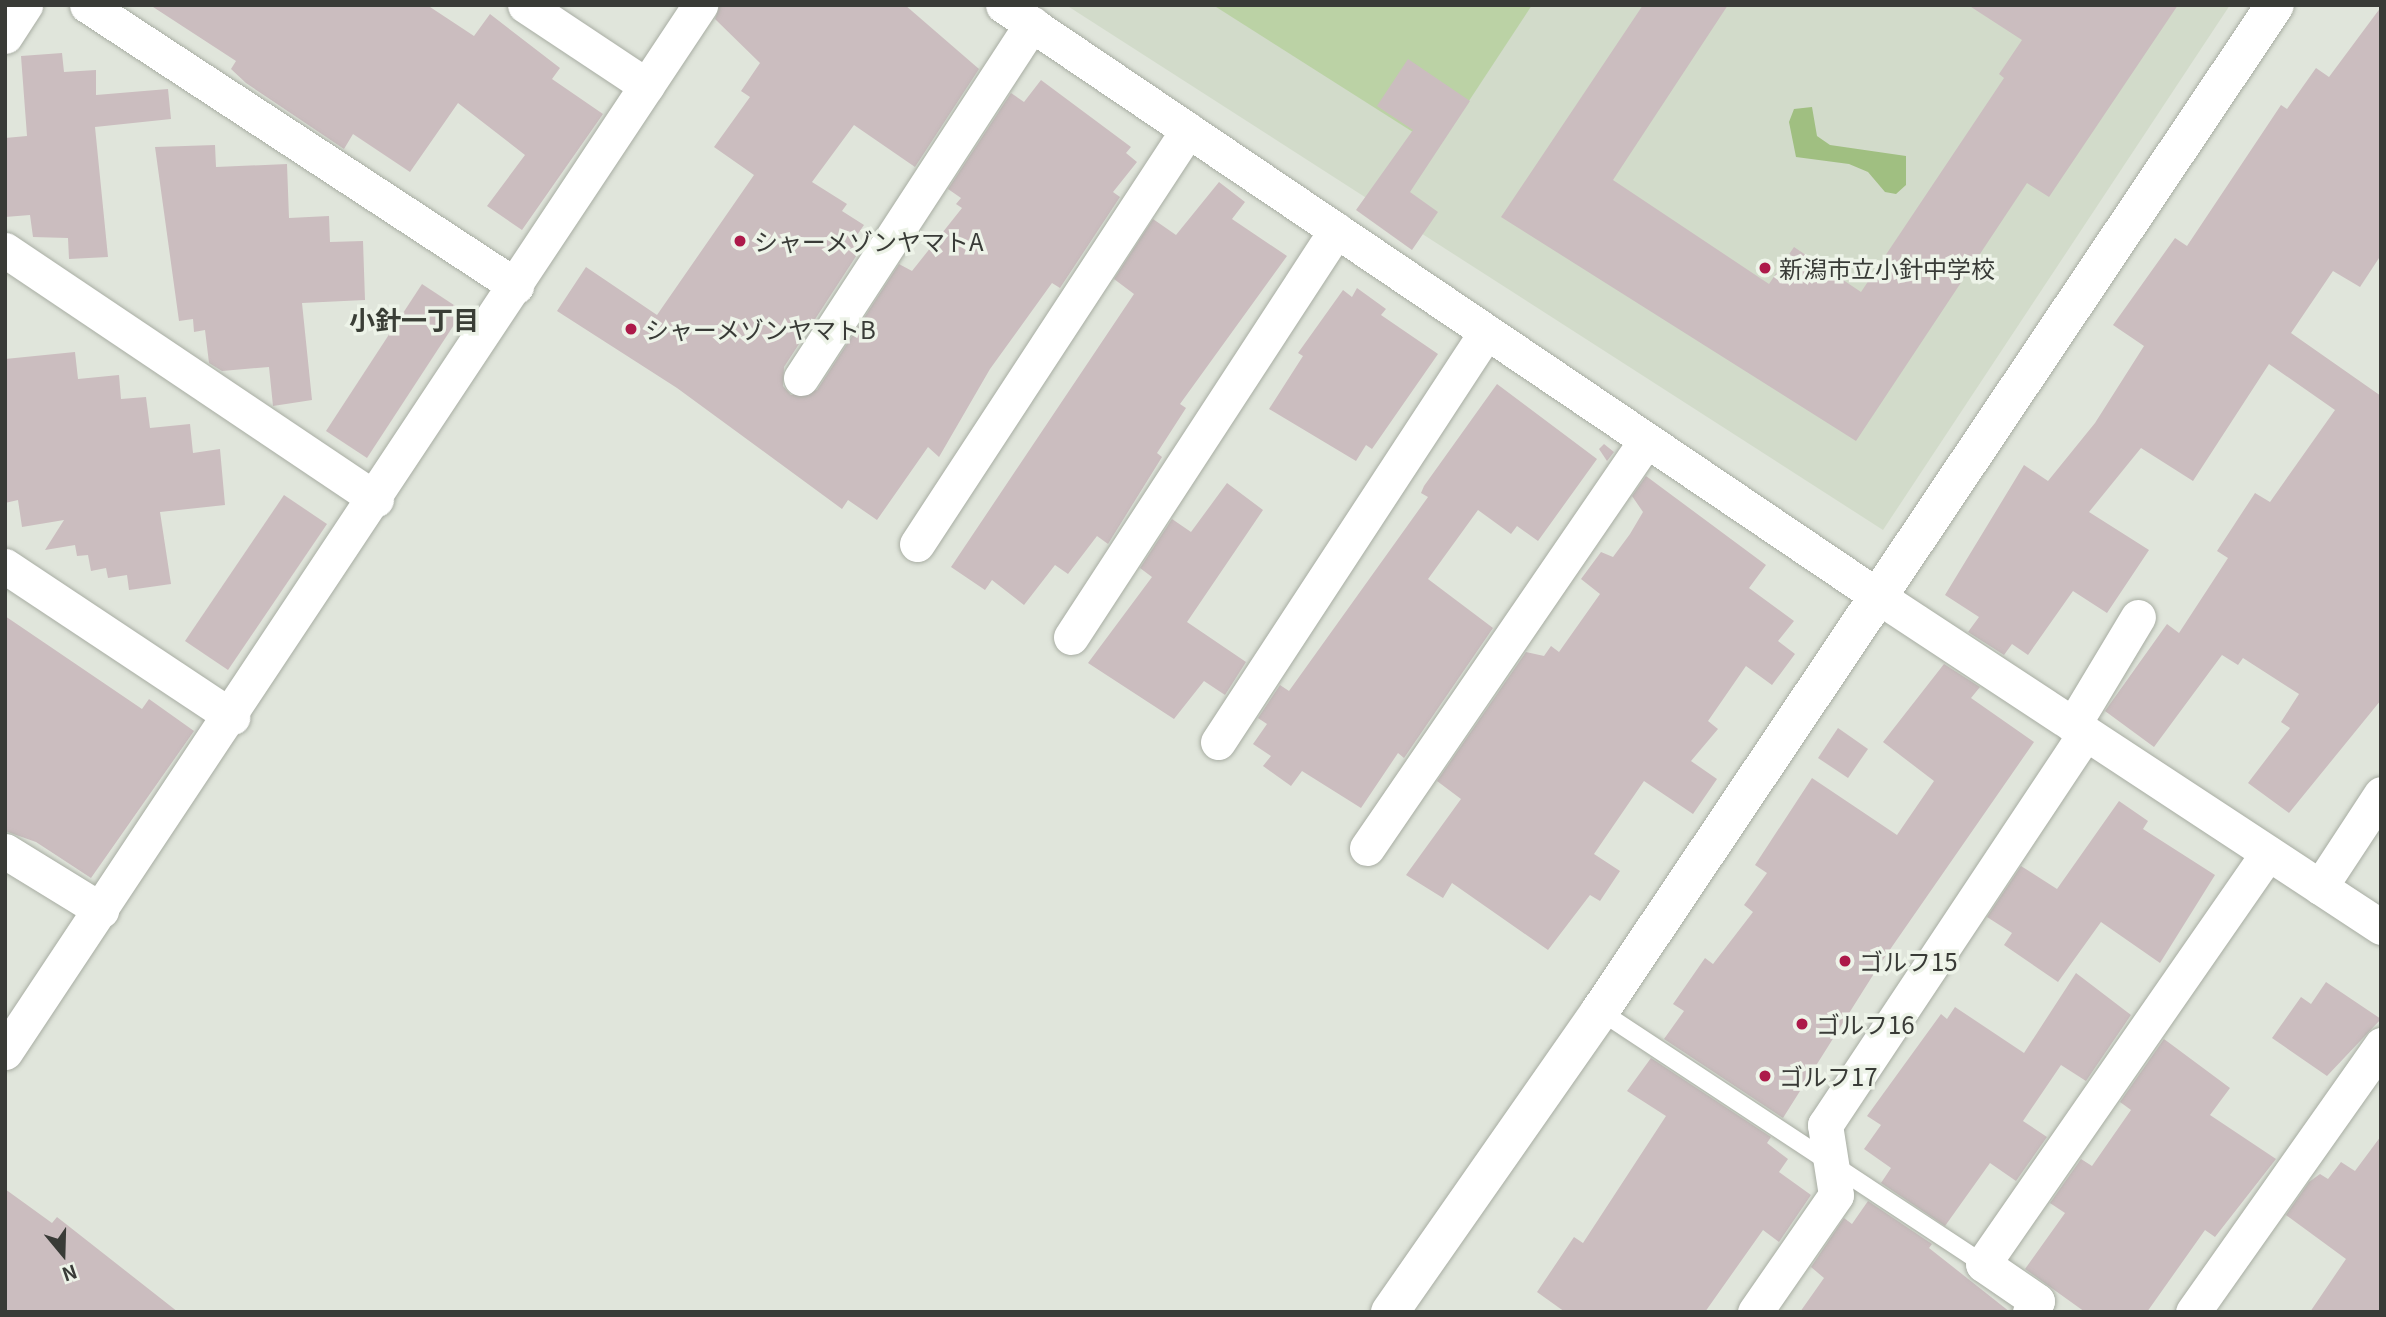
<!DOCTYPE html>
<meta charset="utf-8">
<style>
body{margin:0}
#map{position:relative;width:2386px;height:1317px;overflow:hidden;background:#e0e5db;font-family:Georgia,"Noto Sans JP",serif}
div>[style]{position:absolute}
.built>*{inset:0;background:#d2dbca}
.green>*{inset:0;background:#bbd2a5}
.water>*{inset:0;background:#a0bf81}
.building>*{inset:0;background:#cbbdbf}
.roads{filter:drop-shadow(0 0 2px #a8ada3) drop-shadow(0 0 2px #a8ada3)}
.lane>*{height:18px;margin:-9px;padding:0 9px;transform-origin:9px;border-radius:9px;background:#fff}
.street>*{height:35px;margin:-17.5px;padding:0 17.5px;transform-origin:17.5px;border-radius:17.5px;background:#fff}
.secondary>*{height:38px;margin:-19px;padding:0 19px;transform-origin:19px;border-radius:19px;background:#fff}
.dots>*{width:19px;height:19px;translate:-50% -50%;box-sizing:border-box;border:4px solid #edf3e8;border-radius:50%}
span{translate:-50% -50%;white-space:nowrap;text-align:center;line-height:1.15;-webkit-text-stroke:7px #edf3e8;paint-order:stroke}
.poi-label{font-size:24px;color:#393b37}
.left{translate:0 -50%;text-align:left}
.neighbourhood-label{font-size:26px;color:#3a3e36;font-weight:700}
.frame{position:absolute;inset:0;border:7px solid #393b37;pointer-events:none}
.north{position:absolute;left:28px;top:1219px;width:70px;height:70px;-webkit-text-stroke:5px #edf3e8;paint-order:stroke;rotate:161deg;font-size:19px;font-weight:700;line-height:28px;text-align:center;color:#393b37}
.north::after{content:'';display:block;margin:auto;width:24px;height:32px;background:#393b37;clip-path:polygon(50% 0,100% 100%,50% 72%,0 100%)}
</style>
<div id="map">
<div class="built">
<i style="clip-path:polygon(1066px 5px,2230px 5px,1883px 530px)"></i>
</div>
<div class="green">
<i style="clip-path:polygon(1213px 5px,1532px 5px,1438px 148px)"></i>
</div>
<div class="water">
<i style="clip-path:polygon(1812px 107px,1817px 136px,1830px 145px,1906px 156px,1906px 185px,1896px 194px,1885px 192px,1868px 172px,1849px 164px,1796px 157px,1789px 122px,1794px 109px)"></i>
</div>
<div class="building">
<i style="clip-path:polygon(150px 5px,427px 5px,474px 36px,490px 14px,560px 68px,552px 79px,603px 114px,522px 230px,487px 206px,525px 155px,458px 103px,410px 172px,353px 134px,344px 149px,246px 83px,231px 69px,236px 61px)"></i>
<i style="clip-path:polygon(720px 5px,905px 5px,979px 69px,915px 167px,854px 125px,812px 182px,847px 204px,842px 211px,864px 225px,855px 238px,864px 244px,784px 367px,783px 386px,791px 395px,817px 390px,899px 264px,912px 271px,962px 208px,956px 204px,961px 198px,948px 189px,1011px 93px,1024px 102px,1041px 80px,1131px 147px,1126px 153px,1137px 162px,1113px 192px,1120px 197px,1060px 288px,1052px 283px,990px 369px,939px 457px,928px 447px,877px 520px,848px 500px,842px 509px,677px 388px,557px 311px,586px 267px,657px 315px,754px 175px,714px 147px,750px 97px,741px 91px,760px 63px,715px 19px)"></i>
<i style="clip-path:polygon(1643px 5px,1728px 5px,1613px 180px,1769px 284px,1794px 247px,1861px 292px,2004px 78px,1999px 74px,2022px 40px,1968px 5px,2178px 5px,2049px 197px,2027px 183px,1856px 441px,1501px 217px)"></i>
<i style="clip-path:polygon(2381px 7px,2381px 255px,2360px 287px,2333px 271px,2291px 333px,2381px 396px,2381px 700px,2289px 813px,2248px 783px,2290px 728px,2281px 722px,2299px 694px,2243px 658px,2238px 665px,2222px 655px,2154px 747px,2105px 711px,2167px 624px,2179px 633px,2228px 558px,2217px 551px,2255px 493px,2270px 502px,2335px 410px,2269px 364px,2193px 481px,2141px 448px,2089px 512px,2149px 550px,2107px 613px,2073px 591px,2028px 655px,2012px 644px,2004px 655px,1968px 632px,1979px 617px,1945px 595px,2024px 465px,2048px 481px,2095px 423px,2144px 346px,2113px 325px,2175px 238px,2187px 246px,2281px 105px,2287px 109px,2316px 68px,2329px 77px)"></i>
<i style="clip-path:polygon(62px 53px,64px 72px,96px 70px,96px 95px,168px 89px,171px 119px,95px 127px,108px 257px,69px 259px,68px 238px,33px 237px,30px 215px,5px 217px,5px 138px,27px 136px,21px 56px)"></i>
<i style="clip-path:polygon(1408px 59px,1470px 101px,1410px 192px,1438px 212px,1412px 250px,1356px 210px,1413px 130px,1377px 106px)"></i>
<i style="clip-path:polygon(215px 145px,216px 167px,287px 164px,289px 218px,329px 216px,330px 242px,363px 241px,365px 300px,302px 303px,312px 400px,273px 406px,269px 367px,222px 371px,209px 363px,205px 330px,194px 332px,193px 319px,179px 321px,155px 147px)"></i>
<i style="clip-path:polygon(1219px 182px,1245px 202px,1232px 219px,1287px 256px,1180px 404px,1186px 408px,1157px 453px,1162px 457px,1108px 544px,1097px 536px,1068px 574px,1055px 565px,1024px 605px,992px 580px,985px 590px,951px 567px,1134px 294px,1114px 279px,1153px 219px,1176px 235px)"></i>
<i style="clip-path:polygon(422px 284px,463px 311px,367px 458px,326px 431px)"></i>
<i style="clip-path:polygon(1357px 288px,1386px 309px,1381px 315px,1438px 354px,1372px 449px,1366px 445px,1356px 461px,1269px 409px,1303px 356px,1298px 353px,1343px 290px,1352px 297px)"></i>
<i style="clip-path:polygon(75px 352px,78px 379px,119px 375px,121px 399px,146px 397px,150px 428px,190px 424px,193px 453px,220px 449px,225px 505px,160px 512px,171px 584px,129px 590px,127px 575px,108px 578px,106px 568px,91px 571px,88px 555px,77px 556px,75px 545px,45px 550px,64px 520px,22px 527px,18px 500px,5px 503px,5px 359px)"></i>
<i style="clip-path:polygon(1497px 384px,1597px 459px,1538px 541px,1517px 526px,1511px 534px,1478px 510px,1428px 579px,1493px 628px,1404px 758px,1398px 753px,1361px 808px,1302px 771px,1291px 786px,1263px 766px,1271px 756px,1253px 744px,1267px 724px,1258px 718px,1280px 685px,1289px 691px,1428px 497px,1421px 493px,1424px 486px)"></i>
<i style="clip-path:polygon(1604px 444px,1614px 452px,1607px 461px,1599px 449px)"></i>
<i style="clip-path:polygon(1646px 476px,1766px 565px,1749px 588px,1794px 621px,1778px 641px,1795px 654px,1772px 685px,1746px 666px,1708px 721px,1718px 729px,1691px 761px,1717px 779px,1693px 814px,1644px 781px,1594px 854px,1620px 871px,1600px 901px,1590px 895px,1548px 950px,1452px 883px,1443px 898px,1406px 875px,1461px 799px,1437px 781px,1526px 652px,1544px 656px,1551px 646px,1559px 652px,1600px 594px,1581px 579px,1601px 552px,1613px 557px,1630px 534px,1643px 512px,1632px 496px)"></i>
<i style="clip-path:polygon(1227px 483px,1263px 510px,1187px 622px,1246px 662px,1225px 695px,1204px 681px,1174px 719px,1088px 663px,1152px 577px,1140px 568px,1172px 519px,1191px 532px)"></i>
<i style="clip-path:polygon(284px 495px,327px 524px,228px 670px,185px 641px)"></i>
<i style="clip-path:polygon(5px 616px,142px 709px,149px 699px,194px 731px,91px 878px,36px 842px,5px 831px)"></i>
<i style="clip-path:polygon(1944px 664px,1980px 687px,1971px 698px,2034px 742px,1880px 964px,1783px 1118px,1664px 1039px,1684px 1011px,1673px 1004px,1705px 958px,1713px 964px,1753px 912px,1744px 905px,1767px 873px,1755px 865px,1812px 778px,1897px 835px,1934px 781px,1883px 742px)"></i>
<i style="clip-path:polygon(1838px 728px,1868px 749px,1848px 778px,1818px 758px)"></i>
<i style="clip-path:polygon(2119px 801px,2148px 821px,2143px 829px,2215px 875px,2160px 963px,2101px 922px,2058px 982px,2004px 945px,2012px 933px,1987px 917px,2021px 866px,2057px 889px)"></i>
<i style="clip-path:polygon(2076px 973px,2131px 1015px,2086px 1081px,2061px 1065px,2023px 1121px,2047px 1137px,2016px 1181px,1990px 1163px,1945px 1226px,1881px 1183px,1891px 1168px,1864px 1149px,1881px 1125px,1867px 1116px,1941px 1014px,1947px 1019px,1955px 1007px,2024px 1053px)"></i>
<i style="clip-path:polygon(2326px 982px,2381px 1019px,2327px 1076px,2272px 1038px,2301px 997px,2311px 1004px)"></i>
<i style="clip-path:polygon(2164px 1039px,2230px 1088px,2210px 1115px,2276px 1159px,2215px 1237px,2205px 1230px,2147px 1312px,2085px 1312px,2025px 1269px,2065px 1213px,2050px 1203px,2081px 1159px,2092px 1166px,2131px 1110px,2120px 1102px)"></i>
<i style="clip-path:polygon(1651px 1058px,1771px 1137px,1767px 1143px,1788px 1159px,1779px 1172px,1811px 1195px,1779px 1242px,1763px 1230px,1705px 1312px,1565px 1312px,1537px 1292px,1574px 1237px,1583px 1243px,1666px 1116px,1627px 1091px)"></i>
<i style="clip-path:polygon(2381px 1136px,2381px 1312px,2310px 1312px,2346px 1259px,2286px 1215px,2309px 1182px,2320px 1174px,2328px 1179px,2341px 1162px,2355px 1171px)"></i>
<i style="clip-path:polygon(5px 1189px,52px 1223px,57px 1217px,178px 1312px,5px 1312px)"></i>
<i style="clip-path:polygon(1868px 1201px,1932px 1244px,1929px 1248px,2010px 1312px,1800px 1312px,1824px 1278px,1811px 1267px,1844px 1218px,1852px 1224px)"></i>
</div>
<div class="roads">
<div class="lane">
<i style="left:1600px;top:1011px;width:459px;rotate:33.4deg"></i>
</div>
<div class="street">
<i style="left:87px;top:5px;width:513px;rotate:33.23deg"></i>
<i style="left:525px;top:5px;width:146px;rotate:33.6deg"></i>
<i style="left:1003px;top:5px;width:1057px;rotate:34.05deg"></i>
<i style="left:1879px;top:597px;width:601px;rotate:33.32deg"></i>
<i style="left:5px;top:36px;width:37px;rotate:-57deg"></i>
<i style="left:5px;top:250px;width:447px;rotate:33.9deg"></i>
<i style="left:801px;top:378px;width:423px;rotate:-56.9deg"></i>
<i style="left:917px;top:544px;width:495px;rotate:-56.8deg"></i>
<i style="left:5px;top:566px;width:273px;rotate:33.6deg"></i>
<i style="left:1071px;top:637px;width:486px;rotate:-56.9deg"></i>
<i style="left:2073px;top:725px;width:126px;rotate:-59deg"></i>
<i style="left:1218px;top:742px;width:490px;rotate:-56.8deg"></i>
<i style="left:1367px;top:848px;width:494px;rotate:-55.6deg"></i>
<i style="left:5px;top:851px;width:113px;rotate:31.6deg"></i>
<i style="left:2320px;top:887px;width:111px;rotate:-56.7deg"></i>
<i style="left:5px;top:1052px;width:1257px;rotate:-56.42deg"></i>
<i style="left:1755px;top:1312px;width:142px;rotate:-55.3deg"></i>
<i style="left:1836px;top:1195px;width:71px;rotate:-98.9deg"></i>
<i style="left:1825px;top:1125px;width:470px;rotate:-56.4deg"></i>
<i style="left:2030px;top:1312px;width:13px;rotate:-58deg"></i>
<i style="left:2037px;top:1301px;width:65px;rotate:-145.6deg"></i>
<i style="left:1983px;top:1264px;width:500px;rotate:-55.26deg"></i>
<i style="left:2193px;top:1312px;width:327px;rotate:-54.8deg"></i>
</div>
<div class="secondary">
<i style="left:1390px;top:1312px;width:367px;rotate:-55.1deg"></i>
<i style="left:1600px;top:1011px;width:1211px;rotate:-56.14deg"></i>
</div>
</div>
<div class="dots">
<i style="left:740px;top:241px;background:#ad1a4a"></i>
<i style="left:1765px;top:268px;background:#ad1a4a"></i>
<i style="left:631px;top:329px;background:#ad1a4a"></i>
<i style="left:1845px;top:961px;background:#ad1a4a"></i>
<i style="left:1802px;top:1024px;background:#ad1a4a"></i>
<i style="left:1765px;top:1076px;background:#ad1a4a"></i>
</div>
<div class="poi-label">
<span class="left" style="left:754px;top:241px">シャーメゾンヤマトA</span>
<span class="left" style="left:1779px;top:268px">新潟市立小針中学校</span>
<span class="left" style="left:645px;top:329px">シャーメゾンヤマトB</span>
<span class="left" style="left:1859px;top:961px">ゴルフ15</span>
<span class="left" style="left:1816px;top:1024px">ゴルフ16</span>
<span class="left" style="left:1779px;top:1076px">ゴルフ17</span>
</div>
<div class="neighbourhood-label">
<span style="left:414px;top:319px">小針一丁目</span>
</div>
<div class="frame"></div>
<div class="north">N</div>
</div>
